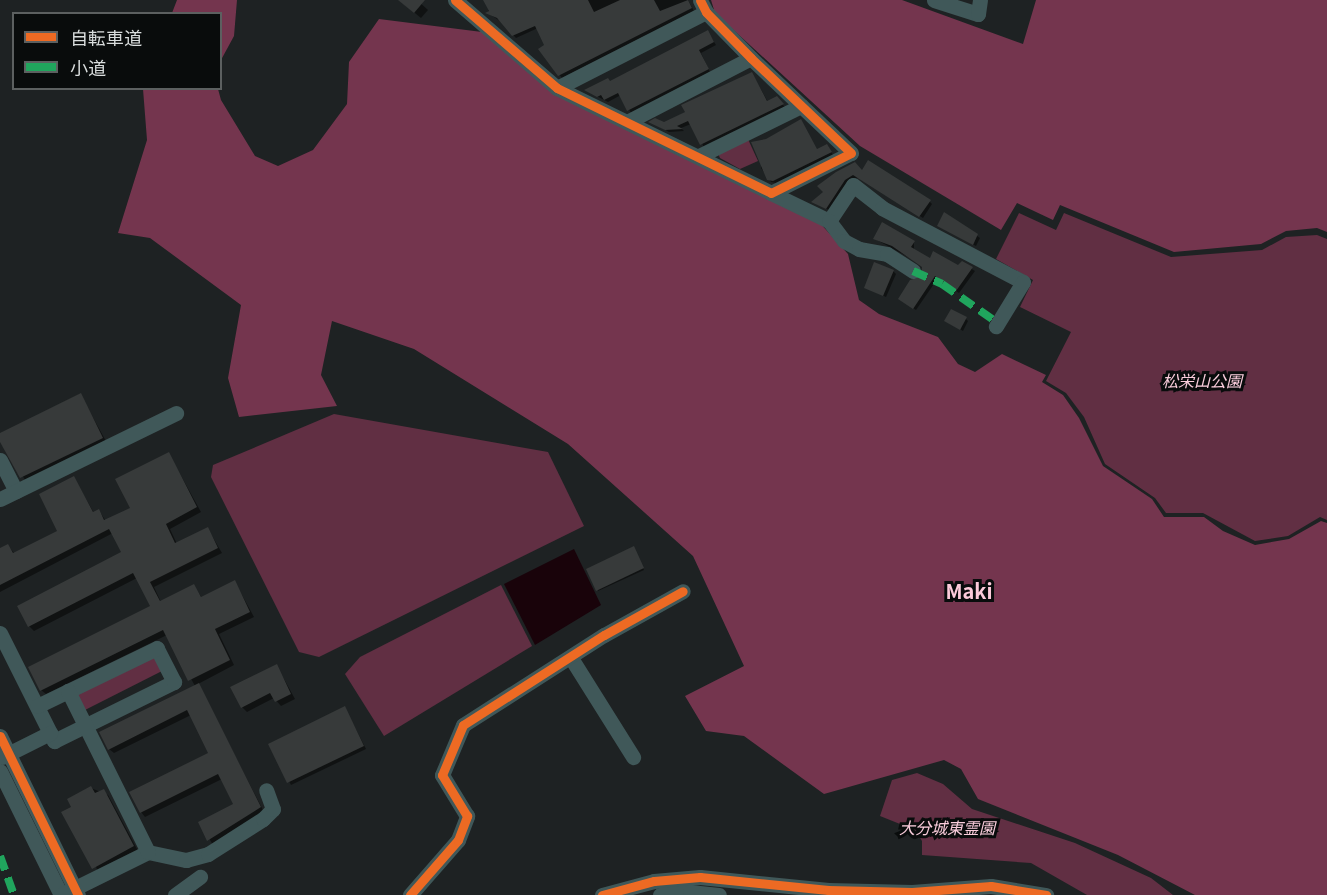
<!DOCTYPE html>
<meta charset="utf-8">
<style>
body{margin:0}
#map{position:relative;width:1327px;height:895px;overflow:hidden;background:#1e2223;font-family:Georgia,"Noto Sans JP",serif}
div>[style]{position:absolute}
.green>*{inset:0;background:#612f43}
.forest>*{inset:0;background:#74354e}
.water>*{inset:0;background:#19030a}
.shadow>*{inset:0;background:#0007}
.building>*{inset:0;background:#373a3a}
.minor>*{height:15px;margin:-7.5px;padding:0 7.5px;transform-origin:7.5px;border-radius:7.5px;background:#405859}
.quiet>*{height:8px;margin-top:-4px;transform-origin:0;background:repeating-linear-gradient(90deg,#20a55d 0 15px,transparent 0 23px)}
.cycleway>*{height:9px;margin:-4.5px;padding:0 4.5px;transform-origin:4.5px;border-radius:4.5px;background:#ed6a23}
span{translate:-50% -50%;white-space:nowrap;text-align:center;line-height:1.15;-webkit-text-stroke:6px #090c0c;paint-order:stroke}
.park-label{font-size:16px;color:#facddc;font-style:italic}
.quarter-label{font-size:20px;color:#fdcbdb;font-weight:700}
.legend{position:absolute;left:12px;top:12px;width:210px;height:78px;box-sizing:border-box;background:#090c0c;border:2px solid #5c6060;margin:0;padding:8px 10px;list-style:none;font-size:18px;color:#d9dddd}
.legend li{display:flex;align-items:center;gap:12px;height:30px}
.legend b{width:30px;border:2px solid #5c6060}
</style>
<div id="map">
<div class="green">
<i style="clip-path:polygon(747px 137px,758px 161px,740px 169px,720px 158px,717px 151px)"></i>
<i style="clip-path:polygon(1019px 213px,1056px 230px,1064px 213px,1171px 257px,1262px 250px,1286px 237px,1317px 235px,1327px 239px,1327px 520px,1320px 517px,1288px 536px,1255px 541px,1203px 513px,1166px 513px,1155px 498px,1105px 464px,1084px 417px,1066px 393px,1046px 381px,1071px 332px,1020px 307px,1033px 280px,996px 259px)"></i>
<i style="clip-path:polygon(334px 414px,548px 452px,584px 526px,319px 657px,299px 652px,211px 477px,213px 465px)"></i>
<i style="clip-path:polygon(501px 585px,532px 646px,384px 736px,345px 674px,360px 657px)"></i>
<i style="clip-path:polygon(156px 654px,164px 670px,85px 710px,77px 694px)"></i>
<i style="clip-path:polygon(917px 773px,943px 784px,972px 809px,1075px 843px,1151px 878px,1173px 895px,1087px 895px,1031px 863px,922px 855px,922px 841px,915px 830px,880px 816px,892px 780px)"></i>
</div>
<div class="forest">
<i style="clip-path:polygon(177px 0,237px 0,234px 36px,221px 60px,220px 14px,172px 13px)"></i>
<i style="clip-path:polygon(711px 0,902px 0,1023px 44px,1036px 0,1327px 0,1327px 232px,1317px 228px,1286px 231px,1261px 244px,1174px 252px,1060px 205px,1053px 220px,1017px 203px,1001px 230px,860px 146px,715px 13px)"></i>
<i style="clip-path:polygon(379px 19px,482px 32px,555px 94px,819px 222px,848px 254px,859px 300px,879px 314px,938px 337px,958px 364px,975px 372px,1002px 354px,1046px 375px,1042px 382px,1063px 395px,1079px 418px,1103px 466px,1152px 499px,1164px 517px,1204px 517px,1223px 531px,1255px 545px,1289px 539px,1321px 521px,1327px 523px,1327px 895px,1195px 895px,1118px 855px,978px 799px,961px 769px,944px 760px,824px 794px,744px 736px,706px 731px,685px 696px,744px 666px,693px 556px,568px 444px,414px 349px,332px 321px,321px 375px,337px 406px,239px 417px,228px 378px,241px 305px,150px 238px,118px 233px,147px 140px,143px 89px,218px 89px,221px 100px,255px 156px,278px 166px,313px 150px,347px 104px,349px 62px)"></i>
</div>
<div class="water">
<i style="clip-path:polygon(574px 549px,601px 605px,535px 645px,504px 584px)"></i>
</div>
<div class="shadow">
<i style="clip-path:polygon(399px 0,417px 0,428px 10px,421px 18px)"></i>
<i style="clip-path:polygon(491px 0,620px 0,622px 4px,629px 0,688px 0,694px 11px,562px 78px,540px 49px,546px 46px,538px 28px,516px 38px,500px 21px,488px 13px)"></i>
<i style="clip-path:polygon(707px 31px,716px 45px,701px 53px,710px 72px,631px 113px,621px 95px,608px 102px,587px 91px,611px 83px)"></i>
<i style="clip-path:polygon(754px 77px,768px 102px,776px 98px,785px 107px,704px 147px,691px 124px,681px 128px,684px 131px,669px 132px,651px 122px,664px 123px)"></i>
<i style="clip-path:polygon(801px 121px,817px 150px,828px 146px,833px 155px,776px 183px,771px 182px,761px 168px,766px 140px)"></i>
<i style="clip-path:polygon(863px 172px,930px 202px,932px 204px,923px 218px,858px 177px,848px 182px,829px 210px,816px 204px,837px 173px)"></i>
<i style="clip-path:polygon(945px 214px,980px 238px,976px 246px,942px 228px)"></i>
<i style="clip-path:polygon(875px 239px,914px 242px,914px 250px,930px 260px,959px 267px,962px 263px,975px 271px,959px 293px,938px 278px,916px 310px,902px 301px,924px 271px,921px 264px)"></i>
<i style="clip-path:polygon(893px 271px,896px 274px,886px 297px,865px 287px)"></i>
<i style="clip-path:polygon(966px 319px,968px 321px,963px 331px,945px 321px)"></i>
<i style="clip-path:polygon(80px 394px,107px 443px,26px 482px,0 434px)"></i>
<i style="clip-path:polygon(169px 454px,201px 512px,170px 529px,177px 544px,208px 529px,222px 553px,154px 587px,161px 602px,194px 586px,202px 598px,235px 582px,254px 617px,219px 634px,234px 665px,198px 684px,264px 812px,213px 845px,200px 823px,235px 805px,222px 779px,145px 817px,141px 812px,210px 754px,191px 715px,114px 753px,109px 749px,195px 686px,167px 635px,46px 694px,41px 690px,153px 607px,137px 578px,34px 631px,29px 626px,123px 553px,113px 533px,0 592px,0 550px,8px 546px,15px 554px,59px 531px,74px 478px,94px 513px,99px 511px,106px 521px,132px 509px)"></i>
<i style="clip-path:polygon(634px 549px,644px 570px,598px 591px,598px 590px)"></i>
<i style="clip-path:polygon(277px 666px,295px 699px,281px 706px,274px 698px,247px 712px,242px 707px)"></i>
<i style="clip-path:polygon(345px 708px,366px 749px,291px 785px,270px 744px)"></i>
<i style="clip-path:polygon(91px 788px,108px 795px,138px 851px,98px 872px,73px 807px)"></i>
</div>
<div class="building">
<i style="clip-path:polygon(398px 0,425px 0,414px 13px)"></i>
<i style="clip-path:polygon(483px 0,588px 0,594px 12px,620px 0,654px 0,660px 11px,688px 0,692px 8px,558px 76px,538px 49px,544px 45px,535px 26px,512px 36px,497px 18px,485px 13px,489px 11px)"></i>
<i style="clip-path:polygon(708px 30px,714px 42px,699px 50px,709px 69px,627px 111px,618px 93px,604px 100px,601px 95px,597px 97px,584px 90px,608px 78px,610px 81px)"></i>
<i style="clip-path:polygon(752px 72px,767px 101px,777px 96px,784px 104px,700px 145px,688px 121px,677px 126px,683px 129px,665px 130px,648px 122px,655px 118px,664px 122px,685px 112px,681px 105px)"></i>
<i style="clip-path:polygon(801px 119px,817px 149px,827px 144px,832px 152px,773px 181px,767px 180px,751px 142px,766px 139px)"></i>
<i style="clip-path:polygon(868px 160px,931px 200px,919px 217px,853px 175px,845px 180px,826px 209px,811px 202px,823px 192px,817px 186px,836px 172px,855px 162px,862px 170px)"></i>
<i style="clip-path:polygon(944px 212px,978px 234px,973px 245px,937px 226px)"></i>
<i style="clip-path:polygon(882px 222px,915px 241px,911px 247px,930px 258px,933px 251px,958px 265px,962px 261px,973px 267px,956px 291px,935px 276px,913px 309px,898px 299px,910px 280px,921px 277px,922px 267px,892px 246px,873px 239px)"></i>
<i style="clip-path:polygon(874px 262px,894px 270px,883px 296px,864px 288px)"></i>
<i style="clip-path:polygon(951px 309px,967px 317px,960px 330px,944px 321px)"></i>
<i style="clip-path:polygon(81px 393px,103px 438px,20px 478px,0 442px,0 433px)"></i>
<i style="clip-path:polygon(169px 452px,197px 507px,166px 524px,175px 543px,208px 527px,218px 548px,150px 582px,160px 601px,194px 584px,201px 597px,235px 580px,250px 612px,215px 629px,230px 660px,188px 681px,163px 630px,40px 691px,28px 667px,150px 606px,133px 573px,28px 627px,17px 606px,121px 552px,109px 529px,0 585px,0 548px,8px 544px,13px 553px,57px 531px,39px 494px,74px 476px,93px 512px,99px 509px,104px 520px,130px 508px,115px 479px)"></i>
<i style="clip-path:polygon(634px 546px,644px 568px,596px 591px,586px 569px)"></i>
<i style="clip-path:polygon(277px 664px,291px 694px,275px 702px,270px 693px,241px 708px,230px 687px)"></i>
<i style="clip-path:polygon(199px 683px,261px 807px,207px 841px,198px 822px,233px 804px,218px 774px,140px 813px,129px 792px,208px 753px,187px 710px,108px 750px,99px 732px)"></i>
<i style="clip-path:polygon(345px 706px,364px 746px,287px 783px,268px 744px)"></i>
<i style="clip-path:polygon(91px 786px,95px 793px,104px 789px,134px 846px,92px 869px,61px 812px,71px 807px,67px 799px)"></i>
</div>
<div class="minor">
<i style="left:455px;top:0;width:135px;rotate:40.8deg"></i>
<i style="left:557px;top:88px;width:238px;rotate:26.1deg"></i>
<i style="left:771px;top:193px;width:89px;rotate:-26.6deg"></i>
<i style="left:851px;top:153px;width:138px;rotate:-136.5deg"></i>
<i style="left:751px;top:58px;width:64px;rotate:-134.4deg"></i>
<i style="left:706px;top:12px;width:13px;rotate:-117deg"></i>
<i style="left:934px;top:0;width:46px;rotate:17.7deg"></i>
<i style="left:978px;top:14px;width:14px;rotate:-82deg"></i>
<i style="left:557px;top:88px;width:167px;rotate:-27deg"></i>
<i style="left:629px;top:121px;width:137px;rotate:-27.3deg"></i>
<i style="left:699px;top:156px;width:114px;rotate:-26.1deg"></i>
<i style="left:771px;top:193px;width:64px;rotate:25.8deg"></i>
<i style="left:829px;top:221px;width:43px;rotate:-56.3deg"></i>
<i style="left:853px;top:185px;width:37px;rotate:38deg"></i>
<i style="left:882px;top:208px;width:159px;rotate:27.7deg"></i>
<i style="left:1023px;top:282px;width:52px;rotate:121.5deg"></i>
<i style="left:829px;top:221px;width:25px;rotate:53deg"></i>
<i style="left:844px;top:241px;width:17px;rotate:28deg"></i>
<i style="left:859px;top:249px;width:28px;rotate:10deg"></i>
<i style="left:887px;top:254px;width:31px;rotate:33deg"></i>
<i style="left:0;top:460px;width:35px;rotate:63deg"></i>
<i style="left:0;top:499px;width:196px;rotate:-26deg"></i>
<i style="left:0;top:633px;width:121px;rotate:63.4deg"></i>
<i style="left:54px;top:741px;width:134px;rotate:-26.2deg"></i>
<i style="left:174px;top:682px;width:38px;rotate:-117deg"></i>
<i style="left:157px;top:648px;width:133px;rotate:154.2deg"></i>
<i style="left:571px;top:658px;width:117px;rotate:57.9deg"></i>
<i style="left:0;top:736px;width:177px;rotate:63.9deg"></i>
<i style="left:2px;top:757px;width:54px;rotate:-26.6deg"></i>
<i style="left:0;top:771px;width:138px;rotate:63.8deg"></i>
<i style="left:148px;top:852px;width:39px;rotate:12deg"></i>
<i style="left:186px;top:860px;width:23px;rotate:-15deg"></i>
<i style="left:208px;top:854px;width:65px;rotate:-32.5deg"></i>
<i style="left:263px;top:819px;width:14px;rotate:-45deg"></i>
<i style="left:273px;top:809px;width:20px;rotate:-110deg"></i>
<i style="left:61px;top:895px;width:97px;rotate:-26.3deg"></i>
<i style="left:148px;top:852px;width:180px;rotate:-116.4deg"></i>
<i style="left:175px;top:895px;width:31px;rotate:-36deg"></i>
<i style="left:410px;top:895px;width:73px;rotate:-48.9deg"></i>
<i style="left:458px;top:840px;width:26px;rotate:-69deg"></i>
<i style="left:467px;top:816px;width:48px;rotate:-121.4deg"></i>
<i style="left:442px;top:775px;width:54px;rotate:-67.2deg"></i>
<i style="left:463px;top:725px;width:167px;rotate:-32.6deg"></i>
<i style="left:604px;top:635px;width:90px;rotate:-29.1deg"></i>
<i style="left:602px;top:895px;width:54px;rotate:-15.1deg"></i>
<i style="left:654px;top:881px;width:46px;rotate:-5deg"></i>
<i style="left:700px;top:877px;width:129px;rotate:5.8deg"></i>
<i style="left:828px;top:890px;width:84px;rotate:1.4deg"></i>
<i style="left:912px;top:892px;width:79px;rotate:-4.3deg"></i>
<i style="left:991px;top:886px;width:56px;rotate:9.3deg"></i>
<i style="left:660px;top:895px;width:30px;rotate:-6deg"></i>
<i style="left:690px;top:892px;width:29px;rotate:6deg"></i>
</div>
<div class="quiet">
<i style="left:913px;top:271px;width:32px;rotate:24deg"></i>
<i style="left:942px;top:284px;width:68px;rotate:34.9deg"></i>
<i style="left:0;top:856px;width:41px;rotate:70.3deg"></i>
</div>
<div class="cycleway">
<i style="left:455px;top:0;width:135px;rotate:40.8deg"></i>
<i style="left:557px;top:88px;width:238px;rotate:26.1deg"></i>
<i style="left:771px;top:193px;width:89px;rotate:-26.6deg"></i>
<i style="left:851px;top:153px;width:138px;rotate:-136.5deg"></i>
<i style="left:751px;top:58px;width:64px;rotate:-134.4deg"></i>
<i style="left:706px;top:12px;width:13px;rotate:-117deg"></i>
<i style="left:0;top:736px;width:177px;rotate:63.9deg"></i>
<i style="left:410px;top:895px;width:73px;rotate:-48.9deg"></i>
<i style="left:458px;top:840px;width:26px;rotate:-69deg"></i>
<i style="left:467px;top:816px;width:48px;rotate:-121.4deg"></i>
<i style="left:442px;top:775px;width:54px;rotate:-67.2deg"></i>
<i style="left:463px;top:725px;width:167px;rotate:-32.6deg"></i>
<i style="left:604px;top:635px;width:90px;rotate:-29.1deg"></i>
<i style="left:602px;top:895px;width:54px;rotate:-15.1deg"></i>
<i style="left:654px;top:881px;width:46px;rotate:-5deg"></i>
<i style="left:700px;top:877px;width:129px;rotate:5.8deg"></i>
<i style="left:828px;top:890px;width:84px;rotate:1.4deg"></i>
<i style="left:912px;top:892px;width:79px;rotate:-4.3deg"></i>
<i style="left:991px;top:886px;width:56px;rotate:9.3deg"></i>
</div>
<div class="park-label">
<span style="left:1202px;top:380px">松栄山公園</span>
<span style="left:947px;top:827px">大分城東霊園</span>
</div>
<div class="quarter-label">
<span style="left:969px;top:590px">Maki</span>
</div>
<ul class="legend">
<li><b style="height:8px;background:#ed6a23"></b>自転車道</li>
<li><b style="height:8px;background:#20a55d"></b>小道</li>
</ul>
</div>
